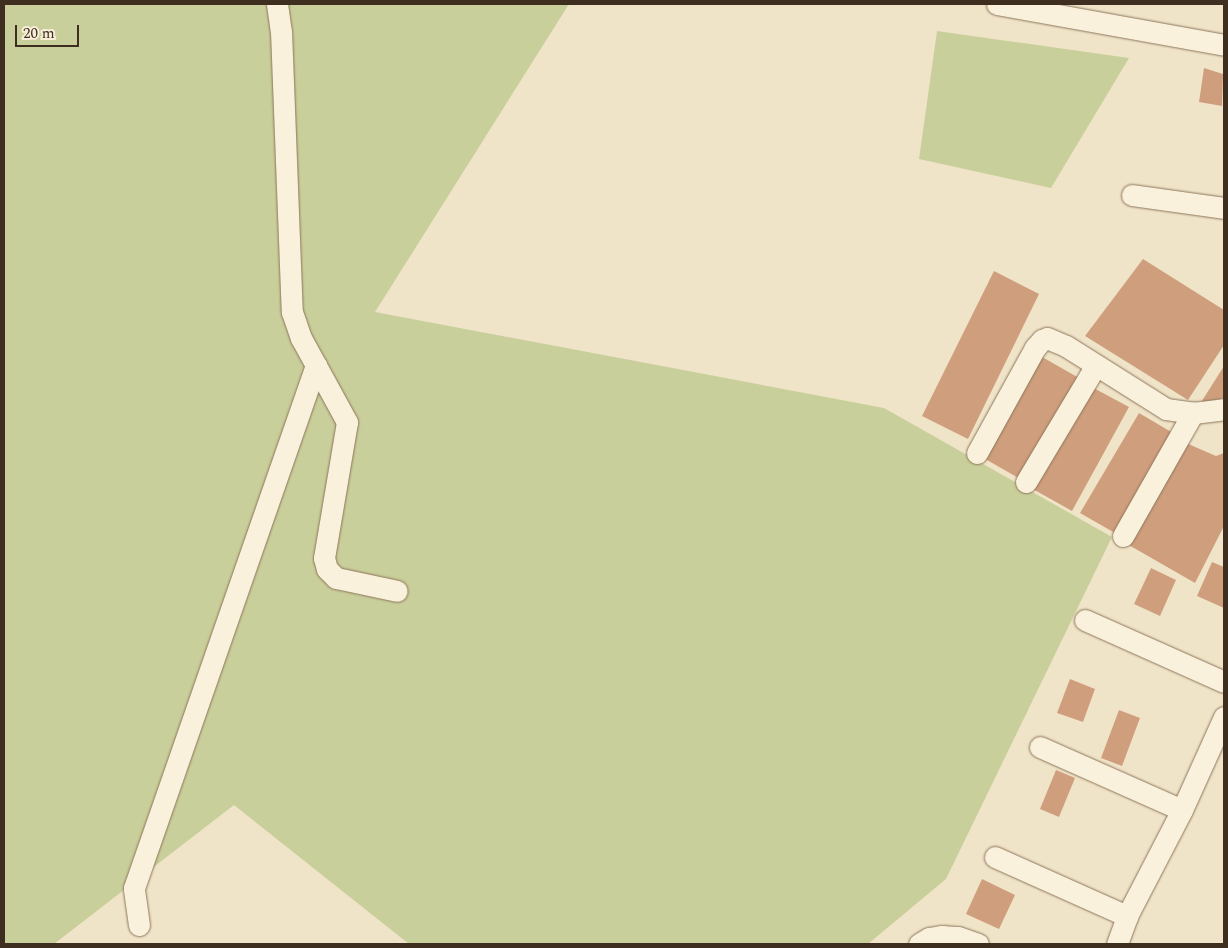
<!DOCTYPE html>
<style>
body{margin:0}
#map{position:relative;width:1228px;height:948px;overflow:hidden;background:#f0e4c8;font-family:Spectral,serif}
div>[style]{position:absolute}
.green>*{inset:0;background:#c9cf9b}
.building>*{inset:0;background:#cf9f7d}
.roads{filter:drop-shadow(0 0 1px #8d765c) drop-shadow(0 0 1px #8d765c)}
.minor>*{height:21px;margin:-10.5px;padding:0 10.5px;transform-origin:10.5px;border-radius:10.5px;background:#faf1dc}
span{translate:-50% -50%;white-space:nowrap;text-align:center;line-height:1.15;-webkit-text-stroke:4px #f7eed8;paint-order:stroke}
.frame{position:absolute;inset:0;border:5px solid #3d2e20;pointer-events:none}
.scale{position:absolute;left:15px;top:25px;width:64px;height:22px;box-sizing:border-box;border:2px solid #3d2e20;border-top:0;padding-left:6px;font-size:15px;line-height:18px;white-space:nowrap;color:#3d2e20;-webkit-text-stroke:4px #f7eed8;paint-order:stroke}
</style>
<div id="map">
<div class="green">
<i style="clip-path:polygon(4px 4px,569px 4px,375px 312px,884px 408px,1112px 537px,946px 879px,868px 944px,409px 944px,234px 805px,54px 944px,4px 944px)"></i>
<i style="clip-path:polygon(937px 31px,1129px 58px,1051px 188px,919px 159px)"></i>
</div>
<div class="building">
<i style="clip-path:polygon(1204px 68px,1223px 74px,1222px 106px,1199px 102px)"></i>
<i style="clip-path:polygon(1143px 259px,1224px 310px,1224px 345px,1188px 400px,1085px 336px)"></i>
<i style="clip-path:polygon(994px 271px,1039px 294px,968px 439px,922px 416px)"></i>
<i style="clip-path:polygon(1037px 354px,1079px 378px,1022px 480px,980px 456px)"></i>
<i style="clip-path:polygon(1224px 366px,1224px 398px,1200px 404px)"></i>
<i style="clip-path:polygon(1088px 385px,1129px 407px,1072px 511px,1031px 488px)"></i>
<i style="clip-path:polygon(1139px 413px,1173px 433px,1115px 533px,1080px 513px)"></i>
<i style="clip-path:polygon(1186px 443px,1216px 456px,1224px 453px,1224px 526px,1195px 583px,1127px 544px)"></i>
<i style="clip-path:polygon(1212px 562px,1224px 567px,1224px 608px,1197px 596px)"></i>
<i style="clip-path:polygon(1151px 568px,1176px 580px,1160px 616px,1134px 604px)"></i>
<i style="clip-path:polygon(1070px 679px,1095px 689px,1083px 722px,1057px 713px)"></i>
<i style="clip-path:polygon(1119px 710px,1140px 718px,1122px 766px,1101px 758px)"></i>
<i style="clip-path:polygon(1056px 770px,1075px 778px,1059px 817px,1040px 809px)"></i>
<i style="clip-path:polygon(982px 879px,1015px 895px,999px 929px,966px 914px)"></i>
</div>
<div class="roads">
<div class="minor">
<i style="left:277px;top:4px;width:27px;rotate:82deg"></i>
<i style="left:281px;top:31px;width:281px;rotate:87.8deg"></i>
<i style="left:292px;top:312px;width:28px;rotate:71deg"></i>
<i style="left:301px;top:338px;width:96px;rotate:61.3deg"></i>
<i style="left:347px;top:422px;width:138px;rotate:99.6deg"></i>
<i style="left:324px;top:558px;width:11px;rotate:75deg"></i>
<i style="left:327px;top:569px;width:13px;rotate:45deg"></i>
<i style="left:336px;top:578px;width:62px;rotate:12deg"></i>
<i style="left:997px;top:4px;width:231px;rotate:10.2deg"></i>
<i style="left:1132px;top:195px;width:93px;rotate:8deg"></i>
<i style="left:977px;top:453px;width:120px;rotate:-61.1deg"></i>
<i style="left:1035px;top:348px;width:11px;rotate:-49deg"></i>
<i style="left:1042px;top:340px;width:5px;rotate:-22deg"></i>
<i style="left:1047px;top:338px;width:21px;rotate:23deg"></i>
<i style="left:1066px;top:346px;width:118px;rotate:32.2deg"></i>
<i style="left:1166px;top:409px;width:27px;rotate:8deg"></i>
<i style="left:1193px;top:413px;width:31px;rotate:-7deg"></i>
<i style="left:1026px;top:482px;width:136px;rotate:-59.1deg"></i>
<i style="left:1123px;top:536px;width:142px;rotate:-60.4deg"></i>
<i style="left:1085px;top:620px;width:152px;rotate:24deg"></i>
<i style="left:1040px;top:747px;width:155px;rotate:23.9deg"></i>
<i style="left:995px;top:857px;width:145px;rotate:24.1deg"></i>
<i style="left:139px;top:925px;width:37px;rotate:-98deg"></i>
<i style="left:134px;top:888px;width:554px;rotate:-70.81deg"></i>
<i style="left:919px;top:944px;width:12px;rotate:-31deg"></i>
<i style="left:929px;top:938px;width:13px;rotate:-9deg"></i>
<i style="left:942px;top:936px;width:16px;rotate:4deg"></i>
<i style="left:958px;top:937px;width:21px;rotate:19deg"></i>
<i style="left:1117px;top:944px;width:30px;rotate:-70deg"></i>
<i style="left:1127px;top:916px;width:119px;rotate:-62.6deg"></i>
<i style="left:1182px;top:810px;width:102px;rotate:-65.7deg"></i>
</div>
</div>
<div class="frame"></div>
<div class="scale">20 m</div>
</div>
